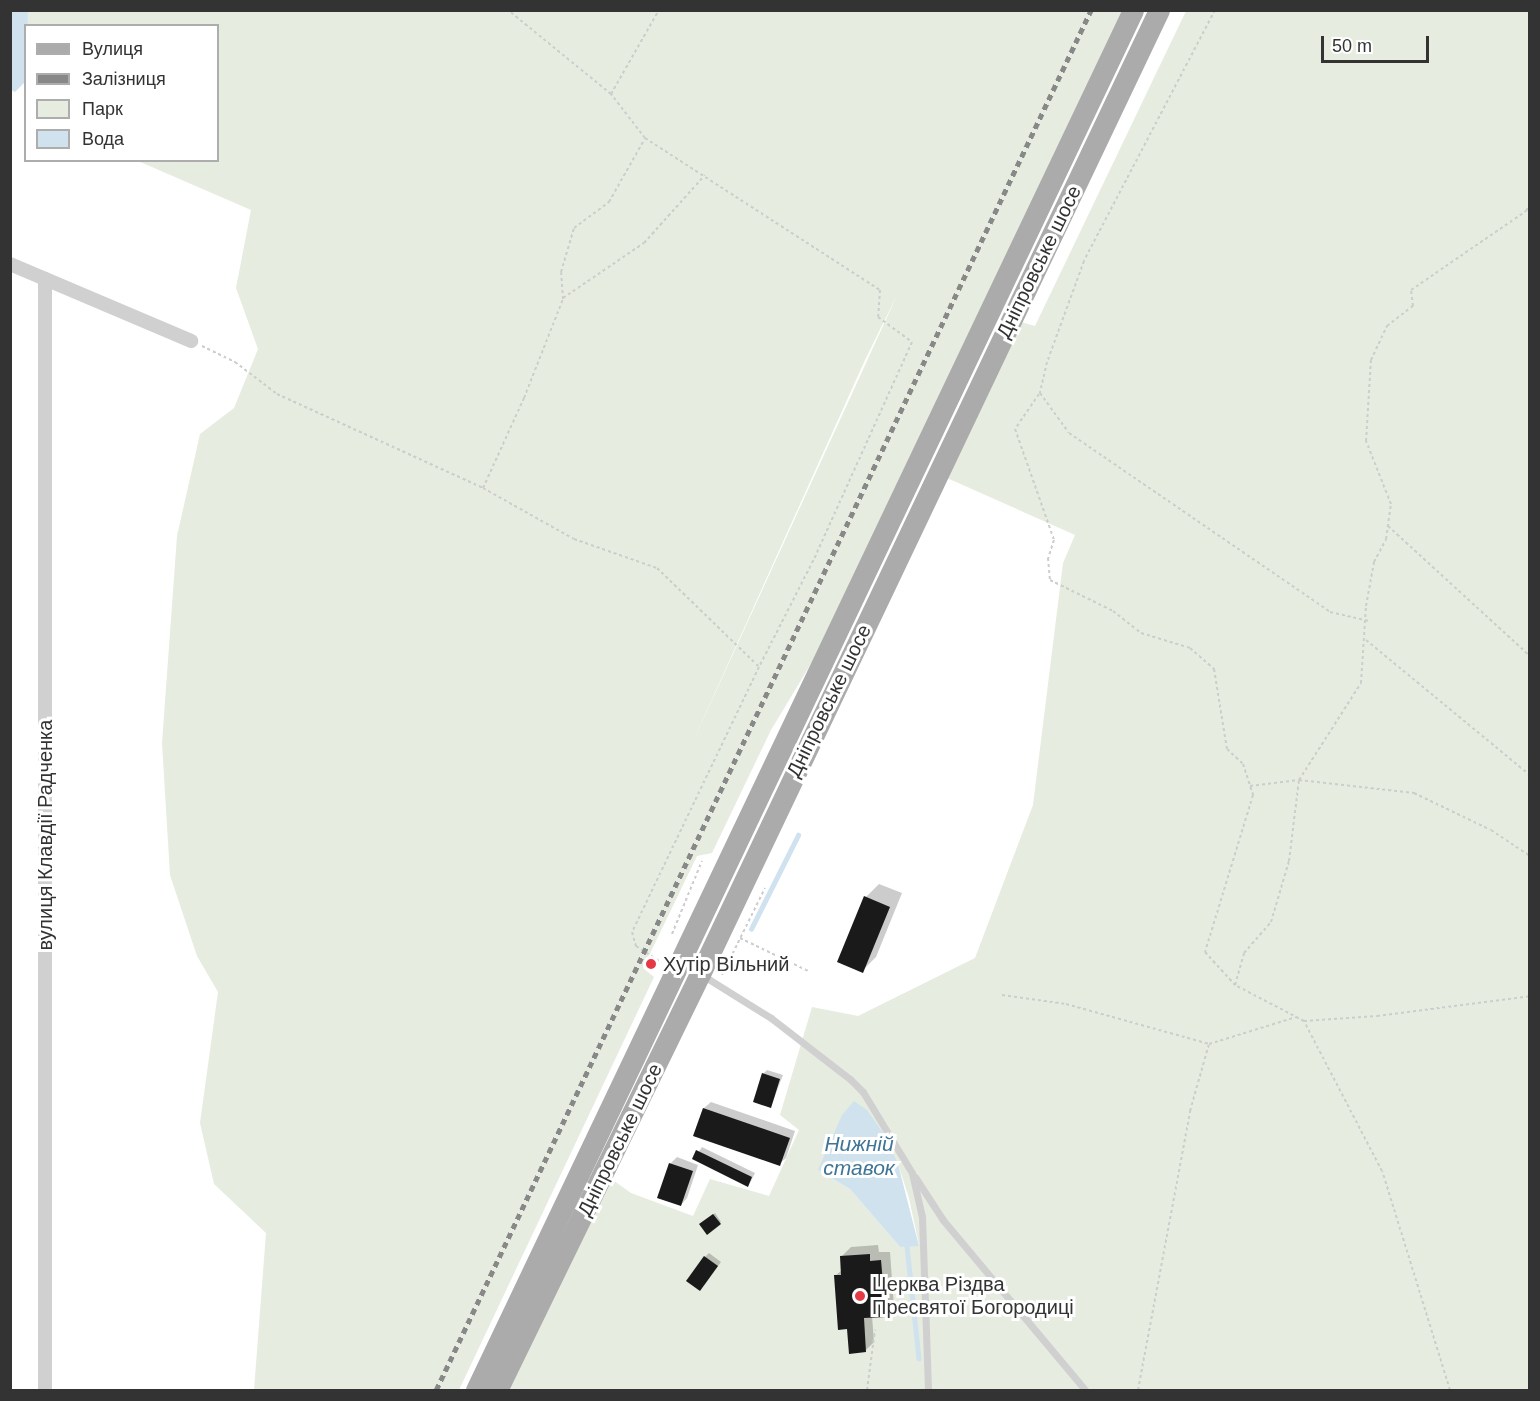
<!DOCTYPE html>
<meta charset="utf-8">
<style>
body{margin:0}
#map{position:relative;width:1540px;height:1401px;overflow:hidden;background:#fff;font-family:Helvetica,sans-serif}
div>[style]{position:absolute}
.green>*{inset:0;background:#e6ecdf}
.water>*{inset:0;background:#cfe2ee}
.shadow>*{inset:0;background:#0003}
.stream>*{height:4.5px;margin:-2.25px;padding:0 2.25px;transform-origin:2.25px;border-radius:2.25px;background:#cfe2ee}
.building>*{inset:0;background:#1a1a1a}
.path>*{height:2px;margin-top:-1px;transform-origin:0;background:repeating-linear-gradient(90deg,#cdcdcd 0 3px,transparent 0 6px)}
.service>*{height:7px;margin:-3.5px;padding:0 3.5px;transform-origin:3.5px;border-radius:3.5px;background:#d0d0d0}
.minor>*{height:14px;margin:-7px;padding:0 7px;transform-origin:7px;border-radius:7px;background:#d0d0d0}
.primary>*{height:21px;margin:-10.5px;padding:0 10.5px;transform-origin:10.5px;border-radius:10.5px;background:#ababab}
.rail>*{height:4.5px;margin-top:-2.25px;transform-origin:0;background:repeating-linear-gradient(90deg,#888 0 6px,transparent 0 10.5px)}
.dots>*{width:16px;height:16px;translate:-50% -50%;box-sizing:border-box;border:3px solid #fff;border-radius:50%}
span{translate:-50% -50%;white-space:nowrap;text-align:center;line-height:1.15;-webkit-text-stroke:6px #fff;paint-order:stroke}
.street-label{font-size:20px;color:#333}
.poi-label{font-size:20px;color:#333}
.left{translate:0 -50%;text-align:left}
.water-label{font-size:21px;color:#3f7597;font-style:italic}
.frame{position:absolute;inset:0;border:12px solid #333;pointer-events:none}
.legend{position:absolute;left:24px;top:24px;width:195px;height:138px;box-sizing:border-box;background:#fff;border:2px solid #adadad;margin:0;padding:8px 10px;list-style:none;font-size:18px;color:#333}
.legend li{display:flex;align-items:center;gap:12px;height:30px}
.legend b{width:30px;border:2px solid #adadad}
.scale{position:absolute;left:1321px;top:36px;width:108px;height:27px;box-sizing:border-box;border:3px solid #333;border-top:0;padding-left:8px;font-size:18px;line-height:21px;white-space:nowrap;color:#333;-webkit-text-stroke:4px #fff;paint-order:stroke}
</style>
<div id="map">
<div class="green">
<i style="clip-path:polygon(evenodd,28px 10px,1133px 11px,862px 579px,771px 730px,712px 853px,697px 856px,643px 968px,654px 977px,459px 1390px,254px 1390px,266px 1233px,214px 1184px,200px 1123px,218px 992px,197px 956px,170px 875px,162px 743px,177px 536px,200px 434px,234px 408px,258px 349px,236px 288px,251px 210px,138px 161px,218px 160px,218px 26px,26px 26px,28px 10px,898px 293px,685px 759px,865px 360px,898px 293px)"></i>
<i style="clip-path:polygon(evenodd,1186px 11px,1529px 11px,1529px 1390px,497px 1390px,603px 1173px,631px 1193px,693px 1216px,710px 1179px,769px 1196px,799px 1130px,780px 1115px,812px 1007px,858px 1016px,975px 958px,1033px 805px,1063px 563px,1075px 535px,938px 474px,1011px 319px,1035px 326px,1186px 11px,898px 1164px,909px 1198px,919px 1245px,900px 1247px,850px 1189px,818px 1170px,898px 1164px)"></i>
</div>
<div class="water">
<i style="clip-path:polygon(11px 10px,28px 11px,25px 82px,15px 92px,11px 90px)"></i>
<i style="clip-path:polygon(854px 1101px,867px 1110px,886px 1137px,898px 1164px,919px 1246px,900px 1247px,850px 1189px,818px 1170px,842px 1115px)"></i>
</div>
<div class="shadow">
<i style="clip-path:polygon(879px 884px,902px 893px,876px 957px,862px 971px,866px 897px)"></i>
<i style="clip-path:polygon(767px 1070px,783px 1075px,771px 1106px,763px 1074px)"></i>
<i style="clip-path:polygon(711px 1102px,795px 1131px,786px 1158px,779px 1164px,695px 1135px,704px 1108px)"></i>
<i style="clip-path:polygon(702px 1147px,755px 1173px,751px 1181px,747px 1185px,694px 1159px)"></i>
<i style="clip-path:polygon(677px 1157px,698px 1165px,687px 1198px,681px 1205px,670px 1164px)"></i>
<i style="clip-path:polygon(715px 1213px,721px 1222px,707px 1232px,701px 1224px)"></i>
<i style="clip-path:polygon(878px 1245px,879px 1252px,890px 1252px,894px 1307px,885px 1316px,872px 1316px,874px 1342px,865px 1351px,848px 1327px,835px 1276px,843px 1269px,842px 1256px,851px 1247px)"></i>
<i style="clip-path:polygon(709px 1253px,721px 1262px,704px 1285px,705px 1257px)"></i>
</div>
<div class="stream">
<i style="left:751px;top:929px;width:105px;rotate:-63.4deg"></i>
<i style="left:907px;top:1246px;width:113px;rotate:83.9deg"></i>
</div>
<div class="building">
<i style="clip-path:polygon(864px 896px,890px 907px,863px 973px,837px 962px)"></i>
<i style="clip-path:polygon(762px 1073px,780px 1079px,771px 1108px,753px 1102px)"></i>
<i style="clip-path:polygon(703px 1108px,790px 1138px,780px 1166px,693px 1136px)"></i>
<i style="clip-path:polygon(696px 1150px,752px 1177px,748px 1187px,692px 1159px)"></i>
<i style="clip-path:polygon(669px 1163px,693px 1171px,681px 1206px,657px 1198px)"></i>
<i style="clip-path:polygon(713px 1214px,721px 1224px,707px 1235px,699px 1224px)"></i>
<i style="clip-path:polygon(870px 1254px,870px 1261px,881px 1260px,886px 1317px,864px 1318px,866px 1352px,849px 1354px,847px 1329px,838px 1330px,834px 1275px,841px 1275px,840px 1256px)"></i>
<i style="clip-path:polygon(704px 1256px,718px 1266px,700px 1291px,686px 1281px)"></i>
</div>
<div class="path">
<i style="left:1215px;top:10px;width:283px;rotate:117.6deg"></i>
<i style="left:1084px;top:261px;width:108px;rotate:110.1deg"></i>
<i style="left:1047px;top:362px;width:32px;rotate:103deg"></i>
<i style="left:1040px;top:393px;width:49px;rotate:54.1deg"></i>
<i style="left:1069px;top:433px;width:316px;rotate:34.4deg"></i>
<i style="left:1330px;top:612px;width:39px;rotate:13deg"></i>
<i style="left:611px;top:94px;width:97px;rotate:-60.3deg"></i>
<i style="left:645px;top:138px;width:280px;rotate:32.9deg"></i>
<i style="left:880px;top:290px;width:27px;rotate:94deg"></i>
<i style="left:878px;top:317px;width:42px;rotate:36.3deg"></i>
<i style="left:912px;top:342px;width:234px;rotate:114.3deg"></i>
<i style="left:816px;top:555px;width:126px;rotate:117deg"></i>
<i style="left:563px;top:298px;width:98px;rotate:-34.2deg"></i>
<i style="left:644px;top:243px;width:91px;rotate:-48.1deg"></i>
<i style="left:202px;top:346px;width:37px;rotate:26deg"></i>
<i style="left:235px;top:362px;width:53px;rotate:37.3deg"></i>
<i style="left:277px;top:394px;width:226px;rotate:24.5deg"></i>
<i style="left:483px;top:488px;width:99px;rotate:-65.5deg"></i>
<i style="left:524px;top:398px;width:106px;rotate:-68.5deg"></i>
<i style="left:563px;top:299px;width:27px;rotate:-94deg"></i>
<i style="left:561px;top:272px;width:46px;rotate:-73.5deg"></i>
<i style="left:574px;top:228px;width:44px;rotate:-36.6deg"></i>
<i style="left:609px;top:202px;width:73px;rotate:-60.6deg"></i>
<i style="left:645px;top:138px;width:56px;rotate:-127.7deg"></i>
<i style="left:611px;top:94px;width:133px;rotate:-140.8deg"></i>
<i style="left:1039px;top:394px;width:42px;rotate:124.4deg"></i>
<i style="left:1015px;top:429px;width:118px;rotate:70.6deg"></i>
<i style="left:1054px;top:540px;width:19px;rotate:108deg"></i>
<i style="left:1048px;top:558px;width:22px;rotate:85deg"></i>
<i style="left:1050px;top:580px;width:70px;rotate:26.2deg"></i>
<i style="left:1113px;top:611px;width:36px;rotate:38deg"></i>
<i style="left:1141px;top:633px;width:51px;rotate:17deg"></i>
<i style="left:1190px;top:648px;width:32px;rotate:41deg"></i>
<i style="left:1214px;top:669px;width:81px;rotate:80.8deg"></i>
<i style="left:1227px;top:749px;width:22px;rotate:43deg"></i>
<i style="left:1243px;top:764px;width:33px;rotate:72deg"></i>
<i style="left:1253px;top:795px;width:164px;rotate:107deg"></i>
<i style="left:1205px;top:952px;width:45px;rotate:47.7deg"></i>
<i style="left:483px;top:488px;width:104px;rotate:29.3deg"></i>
<i style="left:574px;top:539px;width:88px;rotate:19.3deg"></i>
<i style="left:657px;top:568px;width:142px;rotate:44.1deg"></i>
<i style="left:759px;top:667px;width:294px;rotate:115.6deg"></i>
<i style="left:632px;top:932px;width:15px;rotate:74deg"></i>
<i style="left:636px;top:946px;width:30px;rotate:33deg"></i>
<i style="left:1388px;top:526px;width:193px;rotate:42.5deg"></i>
<i style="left:1366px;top:640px;width:212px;rotate:39.5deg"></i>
<i style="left:1250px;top:786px;width:49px;rotate:-7deg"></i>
<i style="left:1299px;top:780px;width:116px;rotate:6.4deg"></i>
<i style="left:1414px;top:793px;width:85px;rotate:25.7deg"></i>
<i style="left:1491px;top:830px;width:47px;rotate:33.7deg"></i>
<i style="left:672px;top:934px;width:79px;rotate:-67.7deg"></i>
<i style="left:740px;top:938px;width:76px;rotate:25.9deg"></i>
<i style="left:722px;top:975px;width:97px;rotate:-63.7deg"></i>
<i style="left:1002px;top:995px;width:65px;rotate:8deg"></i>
<i style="left:1066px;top:1004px;width:148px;rotate:15.6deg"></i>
<i style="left:1209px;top:1044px;width:91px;rotate:-17.2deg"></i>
<i style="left:1304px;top:1021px;width:78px;rotate:-152.4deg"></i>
<i style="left:1235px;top:985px;width:33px;rotate:-74deg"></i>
<i style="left:1244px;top:953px;width:41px;rotate:-48.9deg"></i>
<i style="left:1271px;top:922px;width:64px;rotate:-73.6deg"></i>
<i style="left:1289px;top:861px;width:82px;rotate:-83deg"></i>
<i style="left:1299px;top:780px;width:115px;rotate:-57.4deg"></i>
<i style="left:1361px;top:683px;width:77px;rotate:-86.3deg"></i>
<i style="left:1366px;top:606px;width:45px;rotate:-79.7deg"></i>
<i style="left:1374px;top:562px;width:26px;rotate:-62deg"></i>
<i style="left:1386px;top:539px;width:35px;rotate:-82deg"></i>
<i style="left:1391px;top:504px;width:68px;rotate:-111.6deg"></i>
<i style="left:1366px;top:441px;width:81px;rotate:-86.5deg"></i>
<i style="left:1371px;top:360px;width:38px;rotate:-65deg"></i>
<i style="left:1387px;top:326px;width:33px;rotate:-38deg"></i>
<i style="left:1413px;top:306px;width:16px;rotate:-97deg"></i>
<i style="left:1411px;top:290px;width:140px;rotate:-34.5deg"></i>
<i style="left:1526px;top:211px;width:8px;rotate:-60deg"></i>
<i style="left:867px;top:1390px;width:61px;rotate:-82.4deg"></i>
<i style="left:1138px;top:1390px;width:284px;rotate:-79.4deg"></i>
<i style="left:1190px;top:1111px;width:70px;rotate:-74.2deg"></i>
<i style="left:1450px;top:1390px;width:229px;rotate:-107.2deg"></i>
<i style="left:1382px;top:1171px;width:169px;rotate:-117.5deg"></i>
<i style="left:1304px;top:1021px;width:73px;rotate:-3.9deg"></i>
<i style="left:1377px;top:1016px;width:154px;rotate:-7.4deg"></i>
</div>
<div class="service">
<i style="left:702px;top:975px;width:81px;rotate:31.9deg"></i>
<i style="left:771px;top:1018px;width:100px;rotate:37.7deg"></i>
<i style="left:850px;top:1079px;width:18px;rotate:45deg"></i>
<i style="left:863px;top:1092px;width:95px;rotate:58.8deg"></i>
<i style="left:912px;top:1173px;width:45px;rotate:77.2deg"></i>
<i style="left:922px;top:1217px;width:173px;rotate:88deg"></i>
<i style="left:915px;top:1177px;width:51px;rotate:56.9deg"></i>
<i style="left:943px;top:1220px;width:222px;rotate:50.1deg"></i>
</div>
<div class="minor">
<i style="left:10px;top:264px;width:197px;rotate:23deg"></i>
<i style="left:45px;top:1390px;width:1111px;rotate:-90deg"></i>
</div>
<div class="primary">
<i style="left:476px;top:1390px;width:1528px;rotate:-64.54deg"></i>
<i style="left:497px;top:1390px;width:463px;rotate:-64deg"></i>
<i style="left:700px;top:974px;width:1068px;rotate:-64.54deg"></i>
</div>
<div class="rail">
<i style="left:436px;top:1390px;width:1528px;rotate:-64.61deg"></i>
</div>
<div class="dots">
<i style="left:651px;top:964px;background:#e63946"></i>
<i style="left:860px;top:1296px;background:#e63946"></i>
</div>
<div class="street-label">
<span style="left:1039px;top:262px;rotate:-64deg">Дніпровське шосе</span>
<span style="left:829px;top:701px;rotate:-64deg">Дніпровське шосе</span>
<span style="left:45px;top:835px;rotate:-90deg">вулиця Клавдії Радченка</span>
<span style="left:620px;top:1140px;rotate:-64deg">Дніпровське шосе</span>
</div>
<div class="poi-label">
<span class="left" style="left:663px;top:964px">Хутір Вільний</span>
<span class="left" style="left:872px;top:1296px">Церква Різдва<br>Пресвятої Богородиці</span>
</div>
<div class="water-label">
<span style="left:859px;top:1156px">Нижній<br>ставок</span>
</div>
<div class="frame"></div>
<ul class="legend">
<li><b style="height:8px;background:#ababab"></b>Вулиця</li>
<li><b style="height:8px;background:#888"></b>Залізниця</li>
<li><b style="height:16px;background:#e6ecdf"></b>Парк</li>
<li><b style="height:16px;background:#cfe2ee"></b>Вода</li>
</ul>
<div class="scale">50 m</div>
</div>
